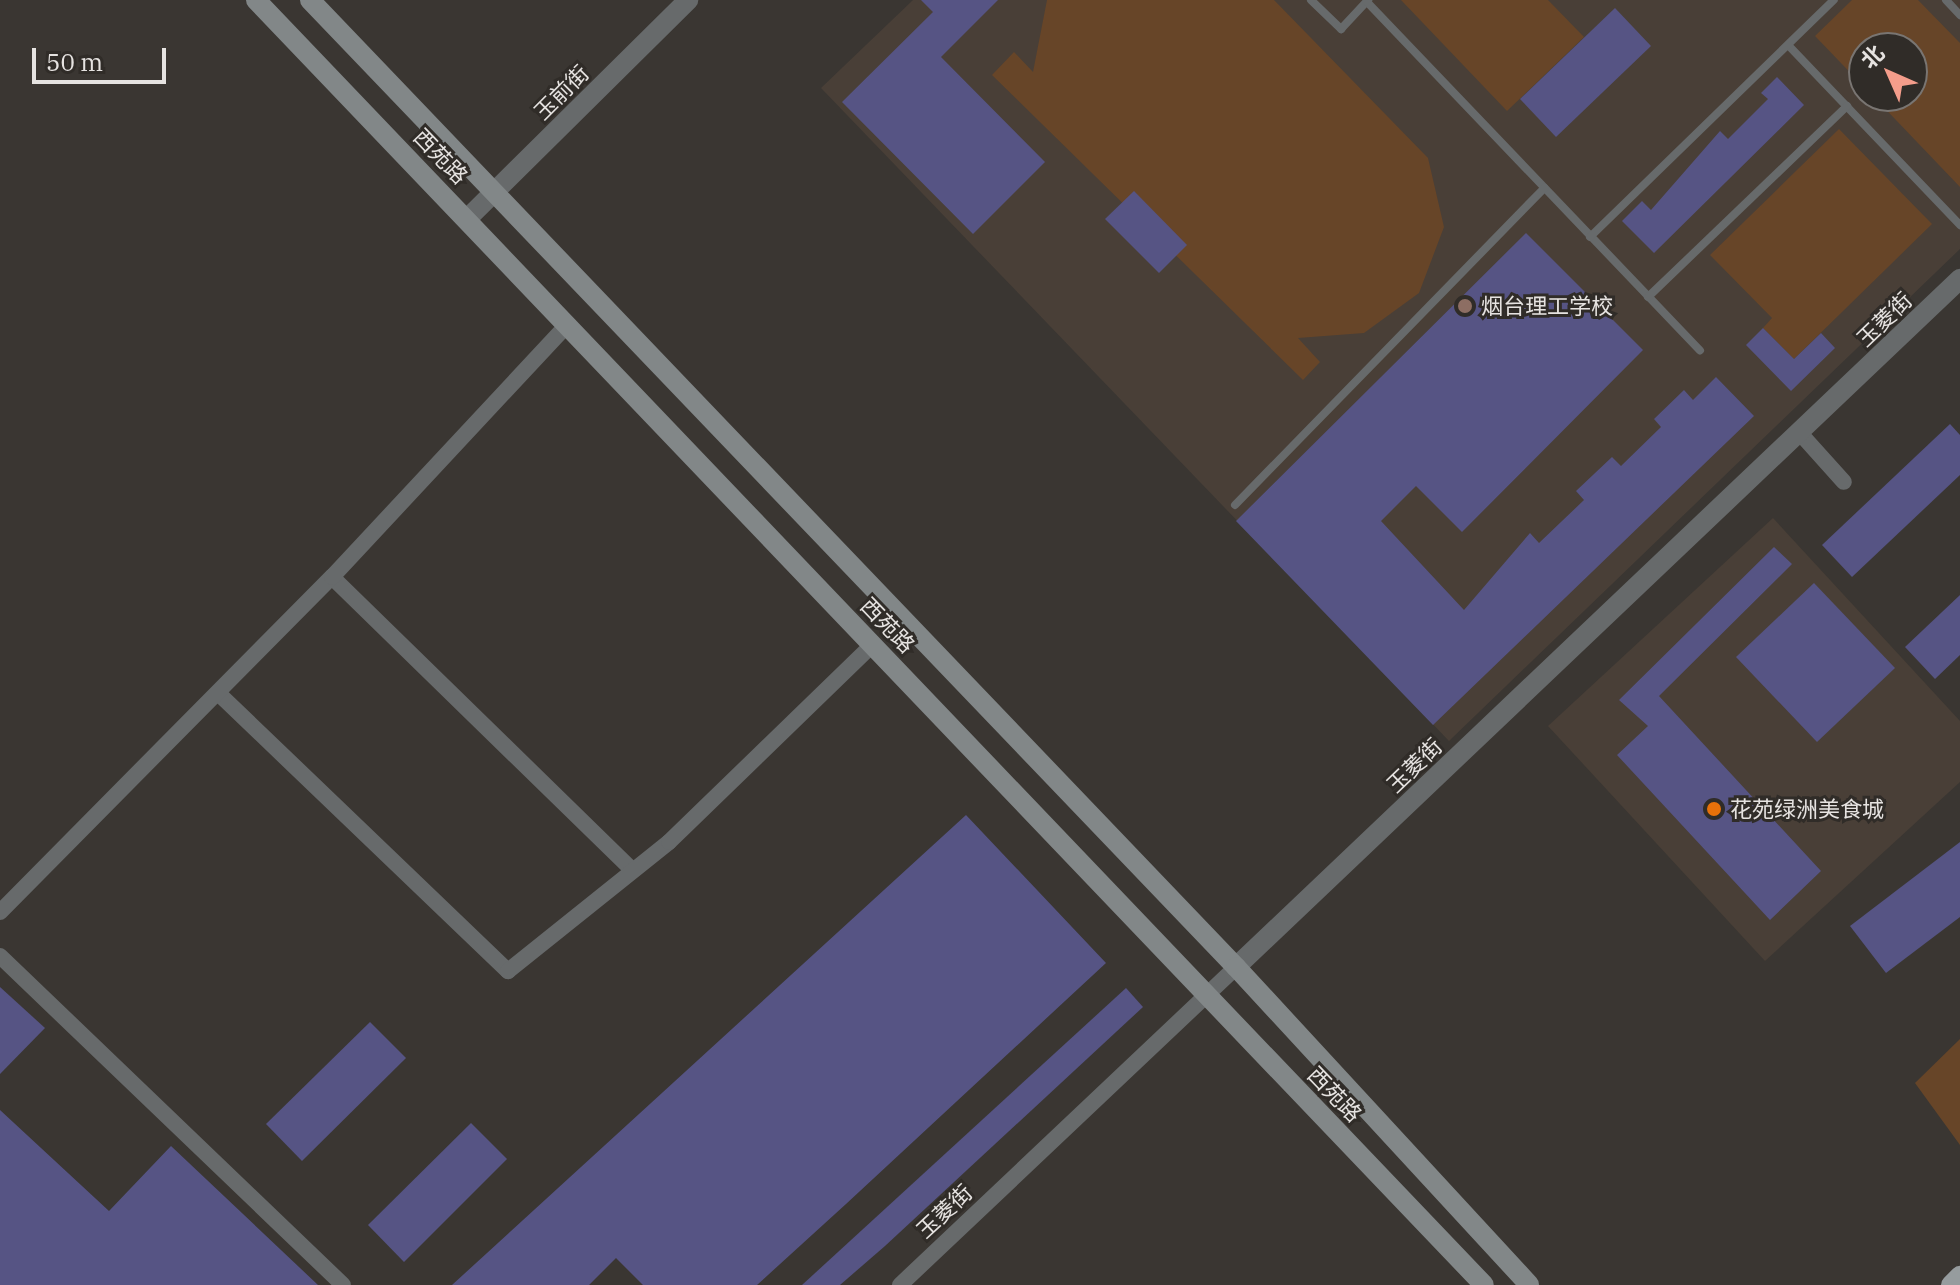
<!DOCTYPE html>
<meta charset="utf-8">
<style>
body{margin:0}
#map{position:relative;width:1960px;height:1285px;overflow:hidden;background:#3a3632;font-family:"IBM Plex Serif","Noto Sans SC",serif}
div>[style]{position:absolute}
.built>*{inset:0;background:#493f37}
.green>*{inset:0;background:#674528}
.building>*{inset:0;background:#565484}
.service>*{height:8px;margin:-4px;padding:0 4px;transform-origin:4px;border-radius:4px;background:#676a6b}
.minor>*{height:16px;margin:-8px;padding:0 8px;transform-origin:8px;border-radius:8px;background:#676a6b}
.tertiary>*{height:20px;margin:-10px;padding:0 10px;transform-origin:10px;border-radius:10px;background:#676a6b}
.secondary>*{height:20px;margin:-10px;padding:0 10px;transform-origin:10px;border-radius:10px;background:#828788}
.primary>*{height:20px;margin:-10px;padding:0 10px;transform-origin:10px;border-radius:10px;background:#969c9e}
.dots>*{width:22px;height:22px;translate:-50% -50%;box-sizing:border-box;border:4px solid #302c28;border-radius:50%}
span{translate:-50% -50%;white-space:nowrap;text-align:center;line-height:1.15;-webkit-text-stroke:6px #302c28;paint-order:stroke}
.street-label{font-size:22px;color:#e6e3e1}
.poi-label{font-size:22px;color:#e6e3e1}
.left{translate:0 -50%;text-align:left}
.north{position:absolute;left:1848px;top:32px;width:80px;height:80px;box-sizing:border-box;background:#302c28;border:2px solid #797572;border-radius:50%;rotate:315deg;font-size:22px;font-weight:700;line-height:32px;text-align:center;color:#e6e3e1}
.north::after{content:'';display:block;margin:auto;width:28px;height:36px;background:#f49d8b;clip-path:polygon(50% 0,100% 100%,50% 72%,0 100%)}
.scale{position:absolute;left:32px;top:48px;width:134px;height:36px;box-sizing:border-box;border:4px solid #e6e3e1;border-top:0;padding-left:10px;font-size:24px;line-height:28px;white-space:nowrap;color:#e6e3e1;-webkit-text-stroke:6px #302c28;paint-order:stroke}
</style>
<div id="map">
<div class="built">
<i style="clip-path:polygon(evenodd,913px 0,1960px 0,1960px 249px,1449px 741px,821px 88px,913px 0,1864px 48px,1912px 48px,1912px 96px,1864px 96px,1864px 48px)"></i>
<i style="clip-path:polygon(1773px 518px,1960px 721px,1960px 782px,1765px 961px,1548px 726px)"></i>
</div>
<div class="green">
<i style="clip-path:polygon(1047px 0,1274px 0,1428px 158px,1444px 227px,1419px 293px,1364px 333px,1298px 338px,1320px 362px,1303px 380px,992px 75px,1014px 52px,1033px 72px)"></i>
<i style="clip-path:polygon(1401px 0,1548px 0,1584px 37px,1507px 111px)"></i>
<i style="clip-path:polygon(1852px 0,1918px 0,1960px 43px,1960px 187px,1873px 96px,1912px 96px,1912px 48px,1864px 48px,1864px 87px,1815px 36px)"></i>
<i style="clip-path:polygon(1839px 129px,1932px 224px,1794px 359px,1763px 328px,1772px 318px,1710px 255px)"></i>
<i style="clip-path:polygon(1960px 1039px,1960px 1145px,1915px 1083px)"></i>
</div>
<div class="building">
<i style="clip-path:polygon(921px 0,998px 0,941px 57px,1045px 162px,973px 234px,842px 102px,933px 12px)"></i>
<i style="clip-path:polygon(1615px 8px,1651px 46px,1556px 137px,1520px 99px)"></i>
<i style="clip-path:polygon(1777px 77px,1804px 105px,1654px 253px,1622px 221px,1642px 201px,1651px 210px,1720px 131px,1728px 139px,1768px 99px,1761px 93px)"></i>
<i style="clip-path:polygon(1134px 191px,1187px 245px,1159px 273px,1105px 219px)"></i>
<i style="clip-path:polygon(1526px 233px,1643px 350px,1462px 532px,1416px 486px,1381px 521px,1464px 610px,1530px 533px,1539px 543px,1584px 500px,1576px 491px,1612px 457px,1621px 466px,1661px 427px,1654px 419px,1684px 390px,1693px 400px,1716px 377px,1754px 416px,1433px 725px,1236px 521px)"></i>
<i style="clip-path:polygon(1763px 328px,1794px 359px,1821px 333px,1835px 348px,1791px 391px,1746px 345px)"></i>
<i style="clip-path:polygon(1950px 424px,1960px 435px,1960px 475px,1852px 577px,1822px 545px)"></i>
<i style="clip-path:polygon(1774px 547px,1792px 564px,1659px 696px,1821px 871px,1770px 920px,1617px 755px,1648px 726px,1619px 700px)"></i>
<i style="clip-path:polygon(1814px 583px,1895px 668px,1817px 742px,1736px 657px)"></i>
<i style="clip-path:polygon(1960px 595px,1960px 655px,1935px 679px,1905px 647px)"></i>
<i style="clip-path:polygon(966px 815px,1106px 963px,846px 1204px,757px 1285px,643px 1285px,616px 1258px,589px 1285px,452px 1285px)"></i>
<i style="clip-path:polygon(1960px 842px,1960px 917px,1886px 973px,1850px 926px)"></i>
<i style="clip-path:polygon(0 987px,45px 1028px,0 1074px)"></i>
<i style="clip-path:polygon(1126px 988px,1143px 1007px,885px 1246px,840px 1285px,802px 1285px)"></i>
<i style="clip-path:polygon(370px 1022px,406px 1058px,302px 1161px,266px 1124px)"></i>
<i style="clip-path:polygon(0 1110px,109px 1211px,171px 1146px,318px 1285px,0 1285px)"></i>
<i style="clip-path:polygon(471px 1123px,507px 1159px,404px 1262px,368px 1225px)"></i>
</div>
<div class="service">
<i style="left:1311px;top:0;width:42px;rotate:44deg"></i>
<i style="left:1341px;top:29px;width:40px;rotate:-47deg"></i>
<i style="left:1946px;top:0;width:21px;rotate:47deg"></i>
<i style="left:1367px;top:2px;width:482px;rotate:46.3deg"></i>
<i style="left:1789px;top:46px;width:248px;rotate:46.3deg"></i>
<i style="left:1590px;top:237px;width:340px;rotate:-44.2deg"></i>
<i style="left:1648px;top:297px;width:276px;rotate:-43.8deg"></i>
<i style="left:1235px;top:505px;width:443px;rotate:-45.7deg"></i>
</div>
<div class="minor">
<i style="left:1799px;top:432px;width:67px;rotate:48deg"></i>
<i style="left:332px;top:577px;width:419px;rotate:44.3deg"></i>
<i style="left:218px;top:693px;width:402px;rotate:43.8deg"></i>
<i style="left:508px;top:971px;width:206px;rotate:-38.7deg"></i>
<i style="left:669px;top:842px;width:284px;rotate:-44.1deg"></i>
<i style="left:0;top:912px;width:472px;rotate:-45.3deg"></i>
<i style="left:332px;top:577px;width:346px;rotate:-47deg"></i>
<i style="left:0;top:956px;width:475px;rotate:43.8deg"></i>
<i style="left:900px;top:1285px;width:463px;rotate:-43.4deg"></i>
</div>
<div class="tertiary">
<i style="left:468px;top:218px;width:310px;rotate:-44.7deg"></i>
<i style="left:1236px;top:967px;width:999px;rotate:-43.54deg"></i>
</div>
<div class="secondary">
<i style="left:256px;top:0;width:1777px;rotate:46.3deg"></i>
<i style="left:310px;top:0;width:1339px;rotate:46.24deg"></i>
<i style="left:1236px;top:967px;width:432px;rotate:47.3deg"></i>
</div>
<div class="primary">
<i style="left:1951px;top:1285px;width:13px;rotate:-45deg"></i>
</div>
<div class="dots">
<i style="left:1465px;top:306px;background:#8d6e63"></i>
<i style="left:1714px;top:809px;background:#e8710a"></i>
</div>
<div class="street-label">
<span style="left:561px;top:92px;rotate:-45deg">玉前街</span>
<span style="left:441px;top:156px;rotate:46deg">西苑路</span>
<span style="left:1884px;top:319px;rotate:-44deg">玉菱街</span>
<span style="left:888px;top:625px;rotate:46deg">西苑路</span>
<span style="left:1414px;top:765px;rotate:-44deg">玉菱街</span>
<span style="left:1335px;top:1094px;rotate:46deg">西苑路</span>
<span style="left:944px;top:1211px;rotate:-43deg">玉菱街</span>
</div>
<div class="poi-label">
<span class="left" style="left:1481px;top:306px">烟台理工学校</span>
<span class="left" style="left:1730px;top:809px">花苑绿洲美食城</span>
</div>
<div class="north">北</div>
<div class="scale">50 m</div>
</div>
